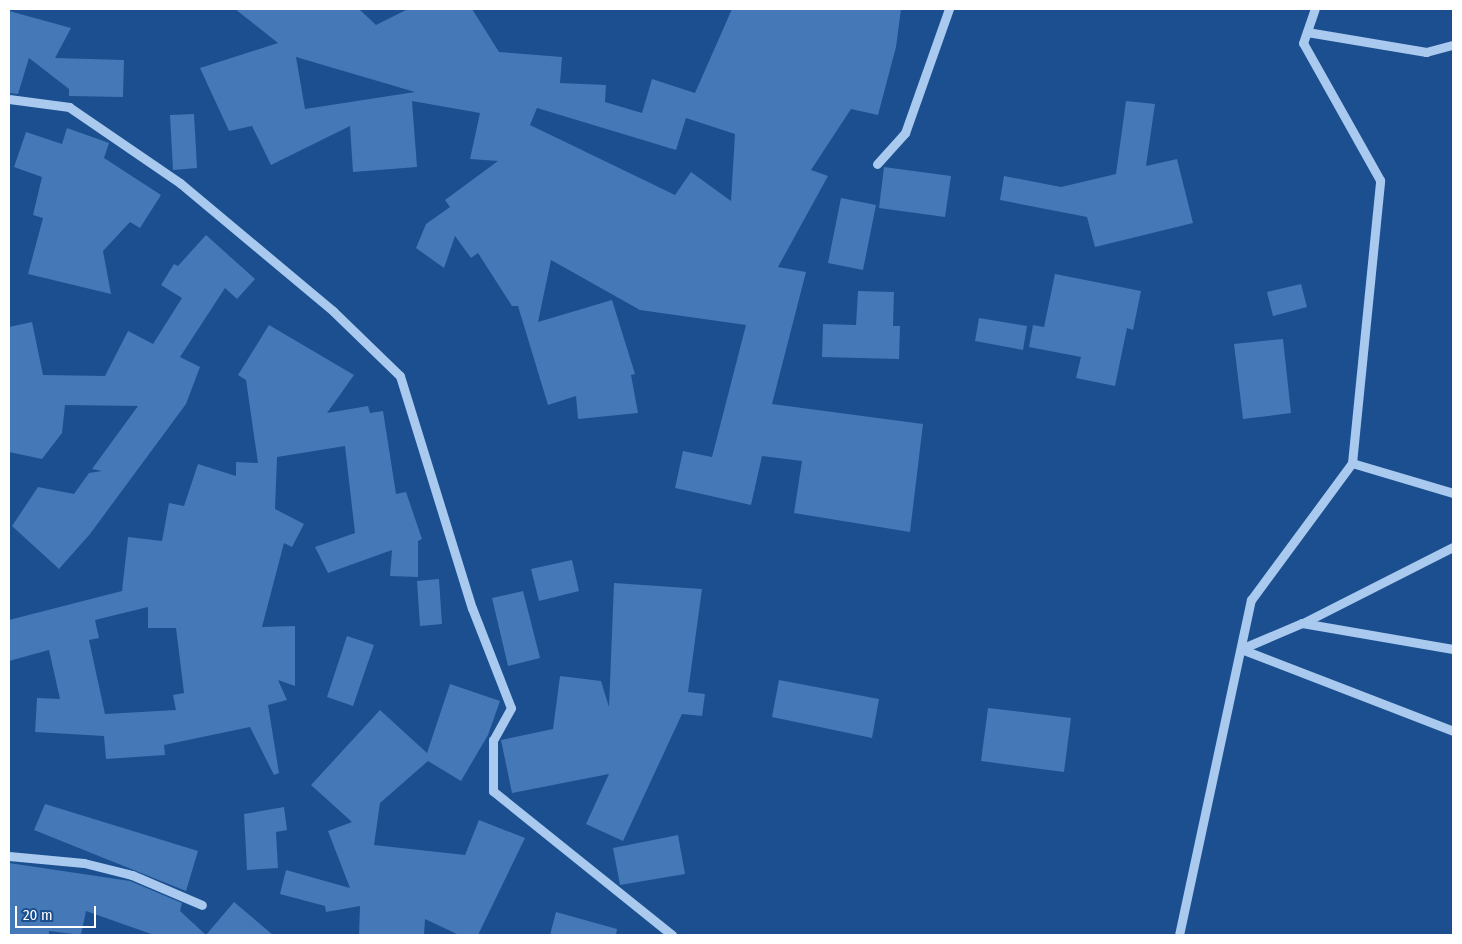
<!DOCTYPE html>
<style>
body{margin:0}
#map{position:relative;width:1462px;height:944px;overflow:hidden;background:#1b4f8f;font-family:"Fira Sans Condensed",sans-serif}
div>[style]{position:absolute}
.building>*{inset:0;background:#4478b7}
.minor>*{height:9px;margin:-4.5px;padding:0 4.5px;transform-origin:4.5px;border-radius:4.5px;background:#a9c9ee}
span{translate:-50% -50%;white-space:nowrap;text-align:center;line-height:1.15;-webkit-text-stroke:5px #1b4f8f;paint-order:stroke}
.frame{position:absolute;inset:0;border:10px solid #fff;pointer-events:none}
.scale{position:absolute;left:15px;top:906px;width:81px;height:22px;box-sizing:border-box;border:2px solid #fff;border-top:0;padding-left:6px;font-size:15px;line-height:18px;white-space:nowrap;color:#fff;-webkit-text-stroke:4px #1b4f8f;paint-order:stroke}
</style>
<div id="map">
<div class="building">
<i style="clip-path:polygon(evenodd,235px 9px,359px 9px,376px 25px,408px 9px,472px 9px,499px 52px,562px 57px,560px 83px,606px 85px,605px 102px,642px 113px,652px 79px,695px 93px,732px 9px,901px 9px,896px 47px,878px 115px,851px 109px,811px 170px,828px 176px,778px 267px,806px 272px,772px 404px,923px 424px,910px 532px,794px 513px,802px 461px,762px 456px,751px 505px,675px 488px,683px 451px,712px 457px,746px 325px,640px 310px,551px 260px,538px 322px,612px 300px,635px 374px,631px 375px,638px 413px,578px 419px,576px 396px,548px 405px,518px 306px,512px 306px,478px 253px,471px 258px,455px 236px,444px 268px,416px 248px,426px 224px,450px 207px,445px 200px,498px 161px,470px 159px,480px 113px,412px 101px,417px 167px,353px 172px,350px 126px,271px 165px,252px 126px,229px 131px,200px 68px,278px 43px,235px 9px,296px 57px,415px 92px,305px 109px,296px 57px,235px 9px,537px 108px,676px 150px,686px 118px,735px 134px,731px 201px,691px 172px,675px 195px,530px 125px,537px 108px)"></i>
<i style="clip-path:polygon(9px 11px,71px 28px,55px 58px,124px 60px,123px 97px,69px 96px,69px 89px,29px 58px,18px 94px,9px 93px)"></i>
<i style="clip-path:polygon(1126px 101px,1155px 104px,1146px 166px,1177px 159px,1193px 223px,1095px 247px,1087px 217px,1000px 200px,1004px 176px,1061px 187px,1116px 174px)"></i>
<i style="clip-path:polygon(194px 114px,197px 168px,173px 170px,170px 115px)"></i>
<i style="clip-path:polygon(67px 128px,109px 143px,104px 158px,161px 195px,140px 228px,130px 222px,103px 251px,111px 294px,28px 274px,43px 218px,33px 215px,42px 177px,14px 167px,26px 132px,62px 144px)"></i>
<i style="clip-path:polygon(884px 167px,951px 176px,945px 217px,879px 208px)"></i>
<i style="clip-path:polygon(841px 198px,876px 205px,863px 270px,828px 263px)"></i>
<i style="clip-path:polygon(206px 235px,255px 279px,237px 299px,225px 288px,180px 357px,200px 367px,186px 404px,90px 534px,59px 569px,12px 526px,38px 487px,74px 494px,89px 473px,102px 471px,92px 469px,138px 406px,65px 405px,62px 433px,42px 459px,9px 452px,9px 327px,32px 322px,43px 375px,105px 376px,128px 331px,153px 344px,182px 298px,161px 285px,174px 264px,178px 266px)"></i>
<i style="clip-path:polygon(1055px 274px,1141px 291px,1133px 330px,1127px 328px,1115px 386px,1076px 378px,1081px 357px,1029px 347px,1033px 325px,1044px 327px)"></i>
<i style="clip-path:polygon(1301px 284px,1307px 307px,1273px 316px,1267px 292px)"></i>
<i style="clip-path:polygon(858px 291px,894px 292px,893px 326px,900px 326px,899px 359px,822px 357px,823px 324px,856px 325px)"></i>
<i style="clip-path:polygon(979px 318px,1027px 326px,1023px 350px,975px 341px)"></i>
<i style="clip-path:polygon(evenodd,269px 325px,354px 375px,327px 413px,368px 406px,370px 413px,383px 411px,396px 494px,406px 492px,422px 539px,418px 541px,418px 577px,390px 576px,392px 550px,328px 573px,315px 547px,355px 533px,345px 446px,277px 457px,275px 509px,304px 524px,292px 547px,284px 543px,262px 627px,295px 626px,295px 686px,278px 680px,287px 700px,268px 705px,279px 773px,274px 775px,250px 727px,164px 745px,165px 755px,106px 759px,104px 736px,35px 732px,37px 698px,60px 699px,49px 650px,9px 661px,9px 620px,122px 591px,128px 537px,162px 541px,169px 503px,184px 506px,198px 464px,236px 476px,236px 462px,258px 463px,246px 380px,238px 375px,269px 325px,148px 607px,148px 628px,176px 628px,184px 693px,173px 695px,176px 710px,105px 714px,89px 640px,99px 638px,95px 620px,148px 607px)"></i>
<i style="clip-path:polygon(1283px 339px,1291px 413px,1243px 419px,1234px 344px)"></i>
<i style="clip-path:polygon(572px 560px,579px 591px,539px 601px,531px 569px)"></i>
<i style="clip-path:polygon(439px 579px,442px 624px,420px 626px,417px 581px)"></i>
<i style="clip-path:polygon(614px 583px,702px 589px,688px 692px,705px 694px,702px 716px,682px 714px,623px 841px,586px 824px,609px 774px,512px 793px,501px 740px,553px 729px,560px 676px,601px 681px,609px 707px)"></i>
<i style="clip-path:polygon(523px 591px,540px 658px,508px 666px,492px 598px)"></i>
<i style="clip-path:polygon(347px 636px,374px 645px,353px 706px,327px 697px)"></i>
<i style="clip-path:polygon(779px 680px,879px 699px,872px 738px,772px 717px)"></i>
<i style="clip-path:polygon(450px 684px,500px 701px,488px 735px,461px 781px,428px 761px,380px 803px,374px 845px,465px 855px,479px 820px,525px 838px,478px 935px,459px 935px,425px 919px,424px 935px,359px 935px,360px 906px,326px 912px,325px 906px,280px 894px,286px 870px,350px 888px,328px 831px,352px 822px,311px 785px,380px 710px,427px 753px)"></i>
<i style="clip-path:polygon(988px 708px,1071px 718px,1064px 772px,981px 761px)"></i>
<i style="clip-path:polygon(45px 804px,198px 851px,186px 891px,34px 830px)"></i>
<i style="clip-path:polygon(284px 807px,287px 830px,276px 832px,278px 868px,247px 870px,244px 814px)"></i>
<i style="clip-path:polygon(678px 835px,685px 874px,620px 885px,613px 848px)"></i>
<i style="clip-path:polygon(9px 863px,130px 881px,182px 903px,180px 911px,206px 935px,234px 902px,273px 935px,154px 935px,86px 911px,81px 935px,49px 931px,49px 935px,9px 935px)"></i>
<i style="clip-path:polygon(556px 912px,617px 929px,616px 935px,550px 935px)"></i>
</div>
<div class="minor">
<i style="left:1307px;top:32px;width:121px;rotate:9.5deg"></i>
<i style="left:1426px;top:52px;width:28px;rotate:-15deg"></i>
<i style="left:9px;top:99px;width:61px;rotate:7.6deg"></i>
<i style="left:69px;top:107px;width:135px;rotate:34.4deg"></i>
<i style="left:180px;top:183px;width:199px;rotate:39.9deg"></i>
<i style="left:333px;top:311px;width:93px;rotate:44.1deg"></i>
<i style="left:400px;top:376px;width:243px;rotate:72.8deg"></i>
<i style="left:472px;top:608px;width:107px;rotate:68.7deg"></i>
<i style="left:511px;top:708px;width:37px;rotate:119deg"></i>
<i style="left:493px;top:740px;width:51px;rotate:90deg"></i>
<i style="left:493px;top:791px;width:230px;rotate:38.8deg"></i>
<i style="left:877px;top:164px;width:42px;rotate:-47.9deg"></i>
<i style="left:905px;top:133px;width:132px;rotate:-70.5deg"></i>
<i style="left:1352px;top:463px;width:105px;rotate:16.5deg"></i>
<i style="left:1303px;top:623px;width:168px;rotate:-26.9deg"></i>
<i style="left:1241px;top:649px;width:227px;rotate:21.1deg"></i>
<i style="left:1241px;top:649px;width:66px;rotate:-23.1deg"></i>
<i style="left:1302px;top:623px;width:153px;rotate:9.8deg"></i>
<i style="left:9px;top:856px;width:75px;rotate:5.3deg"></i>
<i style="left:84px;top:863px;width:49px;rotate:14deg"></i>
<i style="left:132px;top:875px;width:76px;rotate:23.2deg"></i>
<i style="left:1179px;top:935px;width:343px;rotate:-77.9deg"></i>
<i style="left:1251px;top:600px;width:170px;rotate:-53.6deg"></i>
<i style="left:1352px;top:463px;width:284px;rotate:-84.3deg"></i>
<i style="left:1380px;top:180px;width:157px;rotate:-119.3deg"></i>
<i style="left:1303px;top:43px;width:36px;rotate:-71deg"></i>
</div>
<div class="frame"></div>
<div class="scale">20 m</div>
</div>
